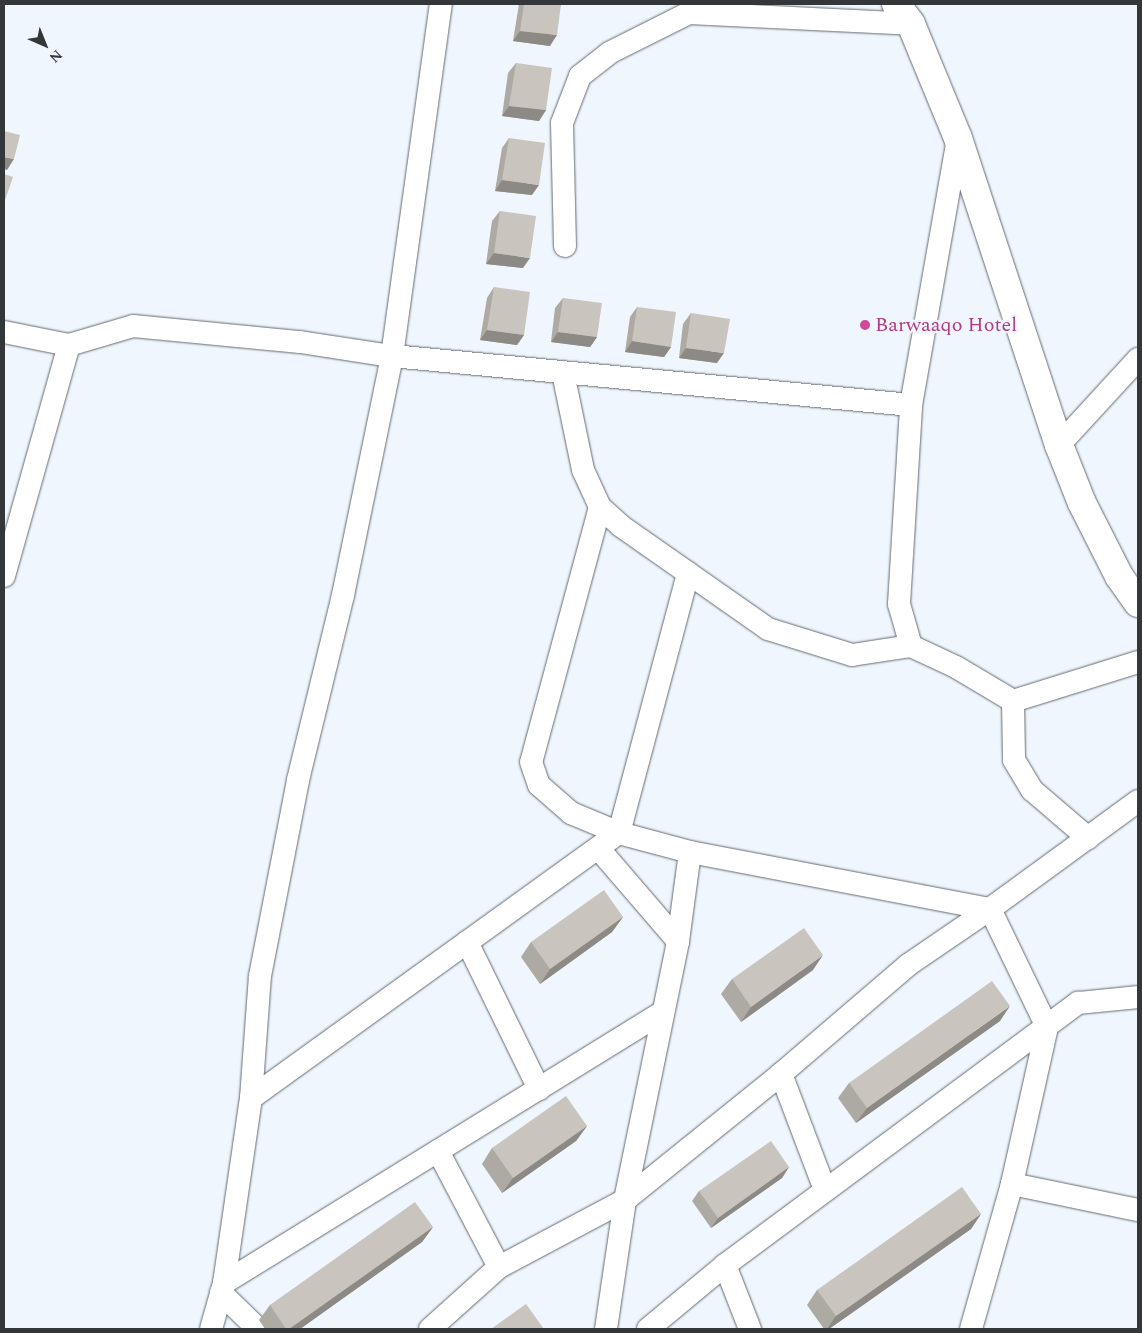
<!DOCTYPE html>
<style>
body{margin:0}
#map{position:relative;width:1142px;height:1333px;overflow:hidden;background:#eff6fd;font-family:Spectral,serif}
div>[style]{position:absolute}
.roads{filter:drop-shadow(0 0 1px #646a70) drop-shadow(0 0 1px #646a70)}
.minor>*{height:22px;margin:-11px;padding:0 11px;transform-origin:11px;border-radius:11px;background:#fff}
.tertiary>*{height:28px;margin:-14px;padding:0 14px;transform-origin:14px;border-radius:14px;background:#fff}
.wall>*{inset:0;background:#ada9a3}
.shaded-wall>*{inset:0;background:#8d8984}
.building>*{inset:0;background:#c9c4bd}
.dots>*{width:14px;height:14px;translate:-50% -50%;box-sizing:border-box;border:2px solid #eff6fd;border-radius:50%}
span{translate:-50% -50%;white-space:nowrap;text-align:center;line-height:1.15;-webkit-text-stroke:4.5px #eff6fd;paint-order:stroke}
.hotel-label{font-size:20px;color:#b23c85}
.left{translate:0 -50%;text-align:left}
.frame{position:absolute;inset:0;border:5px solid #34373a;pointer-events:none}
.north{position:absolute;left:20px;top:20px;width:50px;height:50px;-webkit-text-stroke:4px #eff6fd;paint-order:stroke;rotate:136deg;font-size:14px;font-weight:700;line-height:20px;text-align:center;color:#34373a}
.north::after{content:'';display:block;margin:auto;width:18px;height:22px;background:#34373a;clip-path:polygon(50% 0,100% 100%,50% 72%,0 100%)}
</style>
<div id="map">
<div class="roads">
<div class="minor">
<i style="left:565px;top:246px;width:123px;rotate:-91.4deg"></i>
<i style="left:562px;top:123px;width:50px;rotate:-69deg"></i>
<i style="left:580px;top:76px;width:37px;rotate:-38deg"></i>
<i style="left:609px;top:53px;width:89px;rotate:-26.6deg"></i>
<i style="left:689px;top:13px;width:222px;rotate:2.8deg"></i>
<i style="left:4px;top:332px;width:66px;rotate:11.3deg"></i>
<i style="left:69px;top:345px;width:67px;rotate:-16.5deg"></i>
<i style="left:133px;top:326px;width:168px;rotate:5.5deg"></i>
<i style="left:300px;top:342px;width:93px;rotate:8.7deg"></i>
<i style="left:392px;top:356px;width:521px;rotate:5.39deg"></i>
<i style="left:563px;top:373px;width:99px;rotate:78.3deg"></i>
<i style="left:583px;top:470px;width:41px;rotate:65.3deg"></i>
<i style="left:600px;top:507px;width:28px;rotate:42deg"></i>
<i style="left:621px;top:526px;width:179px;rotate:35deg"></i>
<i style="left:768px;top:629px;width:88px;rotate:17.2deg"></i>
<i style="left:852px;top:655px;width:60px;rotate:-8.7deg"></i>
<i style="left:911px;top:646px;width:50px;rotate:25deg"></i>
<i style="left:956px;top:667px;width:66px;rotate:30.8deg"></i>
<i style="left:1013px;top:701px;width:131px;rotate:-17.3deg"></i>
<i style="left:1059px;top:445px;width:117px;rotate:-47.4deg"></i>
<i style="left:600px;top:507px;width:264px;rotate:105.1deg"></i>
<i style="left:531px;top:762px;width:24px;rotate:71deg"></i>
<i style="left:539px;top:785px;width:43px;rotate:41.2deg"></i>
<i style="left:571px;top:813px;width:52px;rotate:22.6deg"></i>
<i style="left:619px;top:833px;width:73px;rotate:15deg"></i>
<i style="left:690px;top:852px;width:305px;rotate:10.8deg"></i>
<i style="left:990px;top:909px;width:183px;rotate:-36.1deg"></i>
<i style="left:4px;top:576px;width:240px;rotate:-74.3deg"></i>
<i style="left:911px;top:646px;width:44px;rotate:-105.9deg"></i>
<i style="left:899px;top:604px;width:199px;rotate:-86.5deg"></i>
<i style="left:911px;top:405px;width:271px;rotate:-80deg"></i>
<i style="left:1013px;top:701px;width:59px;rotate:89deg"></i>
<i style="left:1014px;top:760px;width:35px;rotate:59deg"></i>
<i style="left:1032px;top:790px;width:74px;rotate:40.6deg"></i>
<i style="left:598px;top:848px;width:123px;rotate:49.3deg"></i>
<i style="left:467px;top:942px;width:164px;rotate:63.9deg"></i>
<i style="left:781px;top:1074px;width:124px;rotate:69.2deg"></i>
<i style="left:251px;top:1098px;width:453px;rotate:-35.8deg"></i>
<i style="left:619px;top:833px;width:269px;rotate:-75.1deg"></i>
<i style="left:438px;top:1151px;width:131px;rotate:62.3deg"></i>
<i style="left:1012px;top:1184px;width:129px;rotate:11.7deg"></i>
<i style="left:725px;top:1265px;width:69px;rotate:68.7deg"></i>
<i style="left:224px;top:1283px;width:516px;rotate:-31.69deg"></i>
<i style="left:221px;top:1293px;width:52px;rotate:44.2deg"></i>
<i style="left:211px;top:1329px;width:48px;rotate:-74.2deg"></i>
<i style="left:224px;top:1283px;width:187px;rotate:-81.7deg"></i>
<i style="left:251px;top:1098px;width:122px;rotate:-85.8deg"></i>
<i style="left:260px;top:976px;width:200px;rotate:-79deg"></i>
<i style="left:298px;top:780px;width:190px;rotate:-76.3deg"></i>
<i style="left:343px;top:595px;width:244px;rotate:-78.4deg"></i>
<i style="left:392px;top:356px;width:355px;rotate:-82.1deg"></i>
<i style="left:430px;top:1329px;width:93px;rotate:-41.9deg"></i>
<i style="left:499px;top:1267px;width:143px;rotate:-28deg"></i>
<i style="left:625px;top:1200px;width:201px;rotate:-38.9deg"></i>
<i style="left:781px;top:1074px;width:167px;rotate:-40.6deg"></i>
<i style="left:908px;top:965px;width:99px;rotate:-34.3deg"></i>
<i style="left:990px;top:909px;width:131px;rotate:64.2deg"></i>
<i style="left:1047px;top:1027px;width:161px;rotate:102.6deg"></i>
<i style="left:1012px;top:1184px;width:151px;rotate:105.8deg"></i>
<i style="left:606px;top:1329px;width:130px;rotate:-81.6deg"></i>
<i style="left:625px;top:1200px;width:264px;rotate:-78.4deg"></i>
<i style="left:678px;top:941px;width:90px;rotate:-82.3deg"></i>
<i style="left:648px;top:1329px;width:100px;rotate:-39.7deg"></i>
<i style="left:725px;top:1265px;width:440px;rotate:-36.6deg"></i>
<i style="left:1078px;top:1003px;width:60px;rotate:-5.7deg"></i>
</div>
<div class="tertiary">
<i style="left:896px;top:4px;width:25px;rotate:53deg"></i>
<i style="left:911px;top:24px;width:123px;rotate:67.6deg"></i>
<i style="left:958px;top:138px;width:323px;rotate:71.8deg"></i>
<i style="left:1059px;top:445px;width:62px;rotate:68.4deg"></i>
<i style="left:1082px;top:503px;width:82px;rotate:63.1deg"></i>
<i style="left:1119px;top:576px;width:33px;rotate:55deg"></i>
</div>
</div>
<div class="wall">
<i style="clip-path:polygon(519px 4px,561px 4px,550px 46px,513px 41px)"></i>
<i style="clip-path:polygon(516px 63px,546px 110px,539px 121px,502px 116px,508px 73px)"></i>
<i style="clip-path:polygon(509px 138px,532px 195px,495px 191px,502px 148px)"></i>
<i style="clip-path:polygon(500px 211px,523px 268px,486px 264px,492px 221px)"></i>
<i style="clip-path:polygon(494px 287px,524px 335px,517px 345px,480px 340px,487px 298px)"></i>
<i style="clip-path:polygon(563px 298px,597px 337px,590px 347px,551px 342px,555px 308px)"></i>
<i style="clip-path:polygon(637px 307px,671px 347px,664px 357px,625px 352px,630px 317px)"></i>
<i style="clip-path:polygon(691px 313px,717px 363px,679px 358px,683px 324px)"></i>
<i style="clip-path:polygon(623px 917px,612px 932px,540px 984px,521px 957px,531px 942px)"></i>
<i style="clip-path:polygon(813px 970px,741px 1022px,721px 994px,732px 979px)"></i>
<i style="clip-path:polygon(1000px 1021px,856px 1123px,838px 1098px,849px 1083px)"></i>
<i style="clip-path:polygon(587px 1126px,576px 1141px,502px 1193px,482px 1164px,492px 1148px)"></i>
<i style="clip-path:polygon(789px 1167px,782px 1178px,711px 1228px,692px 1201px,699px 1191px)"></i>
<i style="clip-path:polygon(981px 1214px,971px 1229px,829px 1329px,824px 1329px,807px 1305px,817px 1290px)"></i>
<i style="clip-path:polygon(433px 1227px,422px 1242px,300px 1329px,265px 1329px,259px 1320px,270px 1305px)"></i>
</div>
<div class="shaded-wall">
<i style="clip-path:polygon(520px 31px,557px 35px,550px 46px,513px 41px)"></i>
<i style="clip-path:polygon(509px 106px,546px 110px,539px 121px,502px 116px)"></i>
<i style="clip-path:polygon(4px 157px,14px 159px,7px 170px,4px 169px)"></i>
<i style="clip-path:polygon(502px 180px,539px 185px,532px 195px,495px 191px)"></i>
<i style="clip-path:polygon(494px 253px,530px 258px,523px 268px,486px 264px)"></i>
<i style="clip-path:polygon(487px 330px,524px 335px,517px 345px,480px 340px)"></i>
<i style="clip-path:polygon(558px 332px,597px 337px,590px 347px,551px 342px)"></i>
<i style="clip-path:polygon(632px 341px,671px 347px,664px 357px,625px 352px)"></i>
<i style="clip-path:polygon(686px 348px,724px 353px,717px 363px,679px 358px)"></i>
<i style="clip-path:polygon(623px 917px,612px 932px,540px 984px,550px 969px)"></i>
<i style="clip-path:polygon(823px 955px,813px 970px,741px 1022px,751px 1007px)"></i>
<i style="clip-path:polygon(1010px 1006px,1000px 1021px,856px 1123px,867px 1108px)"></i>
<i style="clip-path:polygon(587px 1126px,576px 1141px,502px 1193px,513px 1178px)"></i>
<i style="clip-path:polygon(789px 1167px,782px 1178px,711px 1228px,718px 1218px)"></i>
<i style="clip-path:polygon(981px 1214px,971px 1229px,829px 1329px,827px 1329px,836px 1316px)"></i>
<i style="clip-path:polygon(433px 1227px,422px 1242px,300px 1329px,289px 1329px)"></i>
</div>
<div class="building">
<i style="clip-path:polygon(524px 4px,561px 4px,557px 35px,520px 31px)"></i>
<i style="clip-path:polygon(516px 63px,552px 68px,546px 110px,509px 106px)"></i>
<i style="clip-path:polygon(4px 131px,20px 135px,14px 159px,4px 157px)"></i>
<i style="clip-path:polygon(509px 138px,545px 143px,539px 185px,502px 180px)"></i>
<i style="clip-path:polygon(4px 174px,13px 177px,4px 203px)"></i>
<i style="clip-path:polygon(500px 211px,536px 216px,530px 258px,494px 253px)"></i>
<i style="clip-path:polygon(494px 287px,530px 292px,524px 335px,487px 330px)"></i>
<i style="clip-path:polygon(563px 298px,602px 303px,597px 337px,558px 332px)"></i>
<i style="clip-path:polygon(637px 307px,676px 312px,671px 347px,632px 341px)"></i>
<i style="clip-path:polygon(691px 313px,730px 319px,724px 353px,686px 348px)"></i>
<i style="clip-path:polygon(604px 890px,623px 917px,550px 969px,531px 942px)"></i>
<i style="clip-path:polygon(804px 928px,823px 955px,751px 1007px,732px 979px)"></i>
<i style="clip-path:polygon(992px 981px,1010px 1006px,867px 1108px,849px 1083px)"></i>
<i style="clip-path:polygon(566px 1096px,587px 1126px,513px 1178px,492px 1148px)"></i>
<i style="clip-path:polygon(771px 1141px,789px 1167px,718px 1218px,699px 1191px)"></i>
<i style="clip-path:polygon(962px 1187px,981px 1214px,836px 1316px,817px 1290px)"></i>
<i style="clip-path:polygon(415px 1202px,433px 1227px,289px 1329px,286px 1329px,270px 1305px)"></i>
<i style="clip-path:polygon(526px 1304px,544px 1329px,491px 1329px)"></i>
</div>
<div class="dots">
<i style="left:865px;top:325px;background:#d1479c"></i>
</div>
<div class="hotel-label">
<span class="left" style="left:875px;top:325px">Barwaaqo Hotel</span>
</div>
<div class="frame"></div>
<div class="north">N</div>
</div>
